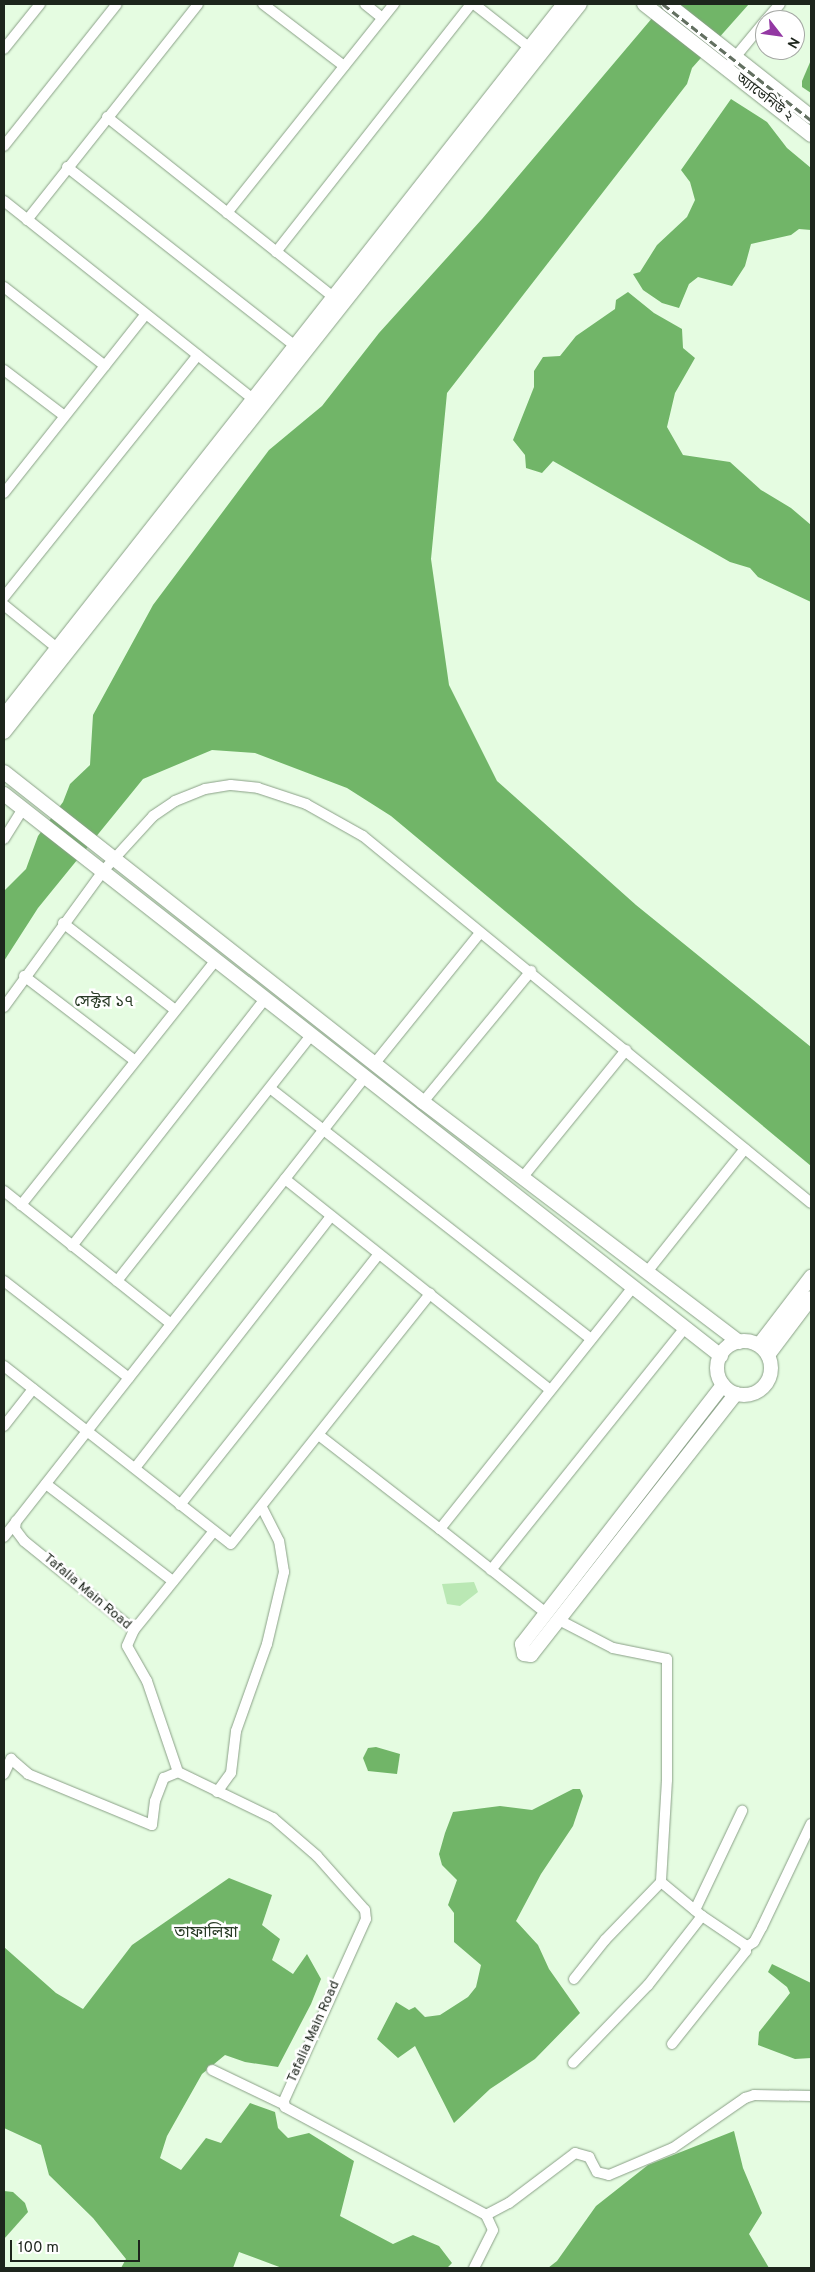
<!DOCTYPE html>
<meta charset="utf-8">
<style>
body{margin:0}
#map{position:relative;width:815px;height:2272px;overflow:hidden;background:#e5fce1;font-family:Overpass,"Noto Sans Bengali",sans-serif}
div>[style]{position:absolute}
.green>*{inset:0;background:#bae8b4}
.water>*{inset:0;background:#71b568}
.roads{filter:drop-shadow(0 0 1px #8aa087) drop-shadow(0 0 1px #8aa087)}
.street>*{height:10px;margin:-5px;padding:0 5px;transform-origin:5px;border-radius:5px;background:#fff}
.secondary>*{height:14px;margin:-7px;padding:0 7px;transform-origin:7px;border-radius:7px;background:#fff}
.secondary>.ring{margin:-7px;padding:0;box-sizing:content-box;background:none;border:14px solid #fff;border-radius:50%}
.rail>*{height:2.5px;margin-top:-1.25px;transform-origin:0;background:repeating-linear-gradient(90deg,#637061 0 8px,transparent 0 12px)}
span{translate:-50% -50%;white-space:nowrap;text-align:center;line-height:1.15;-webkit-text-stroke:5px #fff;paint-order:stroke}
.street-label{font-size:14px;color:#1d251c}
.quarter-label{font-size:16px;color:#293b26}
.frame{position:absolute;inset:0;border:5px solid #1d251c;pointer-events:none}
.north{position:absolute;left:755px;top:10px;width:50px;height:50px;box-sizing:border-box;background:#fff;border:1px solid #a5a8a4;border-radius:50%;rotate:120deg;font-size:14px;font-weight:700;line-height:20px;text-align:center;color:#1d251c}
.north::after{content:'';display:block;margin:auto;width:18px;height:22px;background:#9338a3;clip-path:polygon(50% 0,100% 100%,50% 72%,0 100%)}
.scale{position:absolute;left:10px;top:2240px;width:130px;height:22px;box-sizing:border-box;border:2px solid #1d251c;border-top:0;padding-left:6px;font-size:15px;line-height:18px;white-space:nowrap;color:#1d251c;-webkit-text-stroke:4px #fff;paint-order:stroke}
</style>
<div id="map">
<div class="green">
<i style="clip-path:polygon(474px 1582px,478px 1592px,460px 1606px,447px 1604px,442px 1584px)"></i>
</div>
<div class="water">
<i style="clip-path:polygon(664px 4px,749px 4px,692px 68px,687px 84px,447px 393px,431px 559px,449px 685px,497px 781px,636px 905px,811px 1047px,811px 1166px,391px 816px,347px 788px,255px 753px,212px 750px,143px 779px,38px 908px,4px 961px,4px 891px,26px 869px,38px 836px,63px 802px,70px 784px,90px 765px,93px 715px,153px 605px,269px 450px,322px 406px,379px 333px,482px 219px)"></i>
<i style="clip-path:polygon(811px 60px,811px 93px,802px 87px,802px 81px)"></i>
<i style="clip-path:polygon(731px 99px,767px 122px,787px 148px,811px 168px,811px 230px,799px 229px,791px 235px,751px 244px,745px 266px,732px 286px,698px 277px,689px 284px,679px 308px,662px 303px,643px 290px,633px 274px,640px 272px,657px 245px,687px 217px,695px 200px,690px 182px,681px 170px)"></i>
<i style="clip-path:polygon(628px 292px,654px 313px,682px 329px,683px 348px,695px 358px,675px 393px,667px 427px,683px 455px,730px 462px,761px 490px,791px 508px,811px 525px,811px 602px,758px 577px,750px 568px,730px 562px,553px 461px,542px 473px,526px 468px,525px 455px,513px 440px,534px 387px,534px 371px,543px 357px,560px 356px,576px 336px,615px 309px,616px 300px)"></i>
<i style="clip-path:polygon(376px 1747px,400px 1754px,397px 1774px,368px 1771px,363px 1758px,368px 1748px)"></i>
<i style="clip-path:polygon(573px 1789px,580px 1789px,583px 1796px,573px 1826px,541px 1874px,516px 1921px,538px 1945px,549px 1969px,580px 2013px,535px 2059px,490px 2089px,454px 2123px,415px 2046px,398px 2058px,377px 2039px,396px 2002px,409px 2010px,415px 2007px,425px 2017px,440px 2015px,468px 1997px,476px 1987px,481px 1965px,454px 1942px,454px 1913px,448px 1905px,457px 1880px,442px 1865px,439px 1854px,445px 1833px,453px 1812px,500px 1806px,532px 1810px)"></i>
<i style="clip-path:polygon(229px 1878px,272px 1895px,262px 1925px,280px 1939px,272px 1960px,293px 1974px,307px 1954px,321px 1979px,311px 2004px,278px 2067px,245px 2062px,225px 2055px,202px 2074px,167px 2136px,160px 2158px,181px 2170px,206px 2138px,221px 2143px,250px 2103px,275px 2112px,278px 2128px,288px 2138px,309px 2133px,354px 2161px,340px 2216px,393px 2244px,413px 2235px,439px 2246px,452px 2263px,447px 2268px,282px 2268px,239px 2252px,233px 2268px,121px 2268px,126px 2259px,93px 2218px,49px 2175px,41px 2145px,4px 2128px,4px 1947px,56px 1993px,83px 2009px,132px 1945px)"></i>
<i style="clip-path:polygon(772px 1964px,811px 1983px,811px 2058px,795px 2059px,758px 2045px,759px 2032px,790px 1993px,787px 1987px,768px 1972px)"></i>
<i style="clip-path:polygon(734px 2131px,743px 2168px,762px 2213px,749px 2234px,769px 2268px,548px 2268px,557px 2261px,596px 2206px,648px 2165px)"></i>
<i style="clip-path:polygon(4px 2191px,13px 2192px,25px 2203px,28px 2212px,4px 2239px)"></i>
</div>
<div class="roads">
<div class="street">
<i style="left:263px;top:4px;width:102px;rotate:37.4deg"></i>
<i style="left:365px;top:4px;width:22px;rotate:39deg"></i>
<i style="left:474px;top:4px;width:71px;rotate:38.2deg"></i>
<i style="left:766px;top:20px;width:21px;rotate:-49deg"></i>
<i style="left:4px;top:49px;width:58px;rotate:-51.3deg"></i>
<i style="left:732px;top:61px;width:52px;rotate:-50.5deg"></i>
<i style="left:107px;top:117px;width:289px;rotate:38.5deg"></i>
<i style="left:4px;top:146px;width:181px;rotate:-51.5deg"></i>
<i style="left:67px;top:167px;width:290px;rotate:38.1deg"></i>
<i style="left:4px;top:201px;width:318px;rotate:38.5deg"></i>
<i style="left:227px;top:213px;width:268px;rotate:-51.4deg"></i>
<i style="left:27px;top:220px;width:275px;rotate:-51.6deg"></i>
<i style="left:276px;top:252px;width:315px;rotate:-51.8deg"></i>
<i style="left:4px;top:287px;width:128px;rotate:38deg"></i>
<i style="left:4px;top:370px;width:74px;rotate:37.3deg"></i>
<i style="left:4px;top:493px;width:228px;rotate:-51.6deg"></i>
<i style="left:4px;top:597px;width:310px;rotate:-51.3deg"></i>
<i style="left:4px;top:605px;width:68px;rotate:39.1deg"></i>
<i style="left:4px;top:839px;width:36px;rotate:-58deg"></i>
<i style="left:63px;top:923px;width:140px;rotate:37.8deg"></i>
<i style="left:24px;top:976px;width:138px;rotate:37.4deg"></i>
<i style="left:4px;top:1007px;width:168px;rotate:-53.9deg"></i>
<i style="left:103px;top:871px;width:74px;rotate:-47.7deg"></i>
<i style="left:153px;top:816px;width:27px;rotate:-34deg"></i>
<i style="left:175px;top:801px;width:32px;rotate:-22deg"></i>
<i style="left:205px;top:789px;width:26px;rotate:-9deg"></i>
<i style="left:231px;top:785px;width:27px;rotate:6deg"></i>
<i style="left:258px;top:788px;width:51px;rotate:18.4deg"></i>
<i style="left:306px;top:804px;width:65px;rotate:29.3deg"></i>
<i style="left:363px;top:836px;width:579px;rotate:39.32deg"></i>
<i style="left:375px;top:1063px;width:166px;rotate:-51.1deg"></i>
<i style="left:271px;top:1089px;width:406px;rotate:38deg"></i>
<i style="left:423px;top:1102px;width:170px;rotate:-50.5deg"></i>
<i style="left:522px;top:1178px;width:165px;rotate:-50.9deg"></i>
<i style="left:285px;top:1179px;width:339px;rotate:38.5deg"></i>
<i style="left:4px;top:1191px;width:213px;rotate:38.5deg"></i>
<i style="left:21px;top:1205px;width:313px;rotate:-51.5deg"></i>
<i style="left:72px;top:1246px;width:313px;rotate:-52deg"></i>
<i style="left:647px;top:1272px;width:157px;rotate:-51.5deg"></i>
<i style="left:4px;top:1281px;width:158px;rotate:37.8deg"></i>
<i style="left:117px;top:1281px;width:313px;rotate:-51.7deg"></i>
<i style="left:4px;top:1366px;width:288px;rotate:38.1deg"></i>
<i style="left:231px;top:1544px;width:320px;rotate:-51.5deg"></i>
<i style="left:4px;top:1426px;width:47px;rotate:-51.9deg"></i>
<i style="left:320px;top:1436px;width:152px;rotate:37.8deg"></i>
<i style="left:440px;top:1529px;width:310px;rotate:-51.4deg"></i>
<i style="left:135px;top:1468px;width:319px;rotate:-52.1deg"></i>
<i style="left:46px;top:1484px;width:160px;rotate:37.4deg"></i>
<i style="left:180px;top:1505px;width:320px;rotate:-51.6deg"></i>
<i style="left:16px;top:1521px;width:8px;rotate:97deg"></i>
<i style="left:15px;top:1529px;width:15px;rotate:53deg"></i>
<i style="left:24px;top:1541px;width:141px;rotate:39deg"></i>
<i style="left:134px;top:1630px;width:17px;rotate:114deg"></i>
<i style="left:127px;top:1646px;width:40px;rotate:60.3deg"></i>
<i style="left:147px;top:1681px;width:96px;rotate:71.2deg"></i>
<i style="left:178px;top:1772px;width:106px;rotate:25.8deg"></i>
<i style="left:273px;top:1818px;width:58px;rotate:40.8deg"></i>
<i style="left:317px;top:1856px;width:72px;rotate:48.4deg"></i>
<i style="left:365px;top:1910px;width:9px;rotate:84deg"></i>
<i style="left:366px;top:1919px;width:200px;rotate:114.3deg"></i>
<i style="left:284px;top:2101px;width:6px;rotate:81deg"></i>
<i style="left:285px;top:2107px;width:228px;rotate:28.2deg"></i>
<i style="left:486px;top:2215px;width:26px;rotate:-28deg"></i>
<i style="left:509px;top:2203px;width:83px;rotate:-37.1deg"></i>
<i style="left:575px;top:2153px;width:15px;rotate:16deg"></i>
<i style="left:589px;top:2157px;width:17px;rotate:62deg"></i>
<i style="left:597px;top:2172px;width:12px;rotate:14deg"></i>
<i style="left:609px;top:2175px;width:69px;rotate:-22.9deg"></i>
<i style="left:673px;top:2148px;width:88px;rotate:-34.8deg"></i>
<i style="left:745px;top:2098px;width:9px;rotate:-18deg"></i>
<i style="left:754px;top:2095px;width:57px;rotate:1deg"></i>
<i style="left:440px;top:1529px;width:135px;rotate:38.4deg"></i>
<i style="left:4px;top:1537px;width:585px;rotate:-51.88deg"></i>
<i style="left:491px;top:1570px;width:310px;rotate:-51.3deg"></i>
<i style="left:559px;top:1620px;width:61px;rotate:27.4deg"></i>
<i style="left:613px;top:1648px;width:55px;rotate:11.5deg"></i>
<i style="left:667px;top:1659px;width:121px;rotate:90deg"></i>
<i style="left:667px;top:1780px;width:102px;rotate:93.4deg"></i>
<i style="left:661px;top:1882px;width:53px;rotate:39.7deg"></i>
<i style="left:702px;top:1916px;width:88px;rotate:128deg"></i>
<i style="left:648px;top:1985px;width:108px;rotate:133.9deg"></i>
<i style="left:134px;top:1630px;width:127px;rotate:-51.1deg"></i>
<i style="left:4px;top:1774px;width:17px;rotate:-65deg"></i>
<i style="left:11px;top:1759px;width:23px;rotate:41deg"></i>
<i style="left:28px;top:1774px;width:134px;rotate:22.4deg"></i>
<i style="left:152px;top:1825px;width:24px;rotate:-83deg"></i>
<i style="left:155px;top:1801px;width:25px;rotate:-69deg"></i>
<i style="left:164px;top:1778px;width:15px;rotate:-23deg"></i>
<i style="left:217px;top:1792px;width:24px;rotate:-54deg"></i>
<i style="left:231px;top:1773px;width:42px;rotate:-83.2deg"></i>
<i style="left:236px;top:1731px;width:92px;rotate:-70.4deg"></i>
<i style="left:267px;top:1644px;width:74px;rotate:-76.7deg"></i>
<i style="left:284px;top:1572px;width:31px;rotate:-99deg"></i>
<i style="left:279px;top:1541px;width:38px;rotate:-117deg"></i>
<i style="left:695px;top:1910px;width:110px;rotate:-64.6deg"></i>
<i style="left:746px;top:1947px;width:9px;rotate:-32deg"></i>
<i style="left:754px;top:1942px;width:17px;rotate:-62deg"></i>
<i style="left:762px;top:1927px;width:114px;rotate:-64.6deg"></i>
<i style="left:574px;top:1979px;width:50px;rotate:-51.5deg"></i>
<i style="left:605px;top:1940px;width:81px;rotate:-46deg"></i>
<i style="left:672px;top:2044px;width:119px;rotate:-51.5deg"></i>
<i style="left:746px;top:1951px;width:6px;rotate:-99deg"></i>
<i style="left:745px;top:1945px;width:52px;rotate:-146deg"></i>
<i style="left:212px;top:2070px;width:79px;rotate:25.6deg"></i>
<i style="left:474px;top:2268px;width:42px;rotate:-63.4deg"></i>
<i style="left:493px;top:2230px;width:17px;rotate:-115deg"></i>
</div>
<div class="secondary">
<i style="left:644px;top:4px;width:212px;rotate:38.1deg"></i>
<i style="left:668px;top:4px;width:182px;rotate:38.3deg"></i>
<i style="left:4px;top:716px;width:906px;rotate:-51.81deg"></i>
<i style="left:4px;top:732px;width:928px;rotate:-51.65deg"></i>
<i style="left:4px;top:772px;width:533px;rotate:38.22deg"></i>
<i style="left:423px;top:1102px;width:397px;rotate:37.2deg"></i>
<i style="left:4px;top:794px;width:911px;rotate:38.09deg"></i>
<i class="ring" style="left:717px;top:1341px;width:40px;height:40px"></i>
<i style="left:759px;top:1345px;width:86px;rotate:-52.6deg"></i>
<i style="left:768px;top:1355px;width:71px;rotate:-53deg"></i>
<i style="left:723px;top:1385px;width:328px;rotate:127.8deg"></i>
<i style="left:522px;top:1644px;width:10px;rotate:79deg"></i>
<i style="left:524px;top:1654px;width:7px;rotate:8deg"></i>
<i style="left:531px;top:1655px;width:332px;rotate:-51.9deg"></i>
</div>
</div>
<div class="rail">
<i style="left:663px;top:4px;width:188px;rotate:38.1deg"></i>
</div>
<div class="street-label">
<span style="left:764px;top:98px;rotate:38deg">অ্যাভেনিউ ২</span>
<span style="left:87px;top:1592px;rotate:40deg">Tafalia Main Road</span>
<span style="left:314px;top:2032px;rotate:-66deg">Tafalia Main Road</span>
</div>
<div class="quarter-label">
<span style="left:104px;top:1002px">সেক্টর ১৭</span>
<span style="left:206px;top:1933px">তাফালিয়া</span>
</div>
<div class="frame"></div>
<div class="north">N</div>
<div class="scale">100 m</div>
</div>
